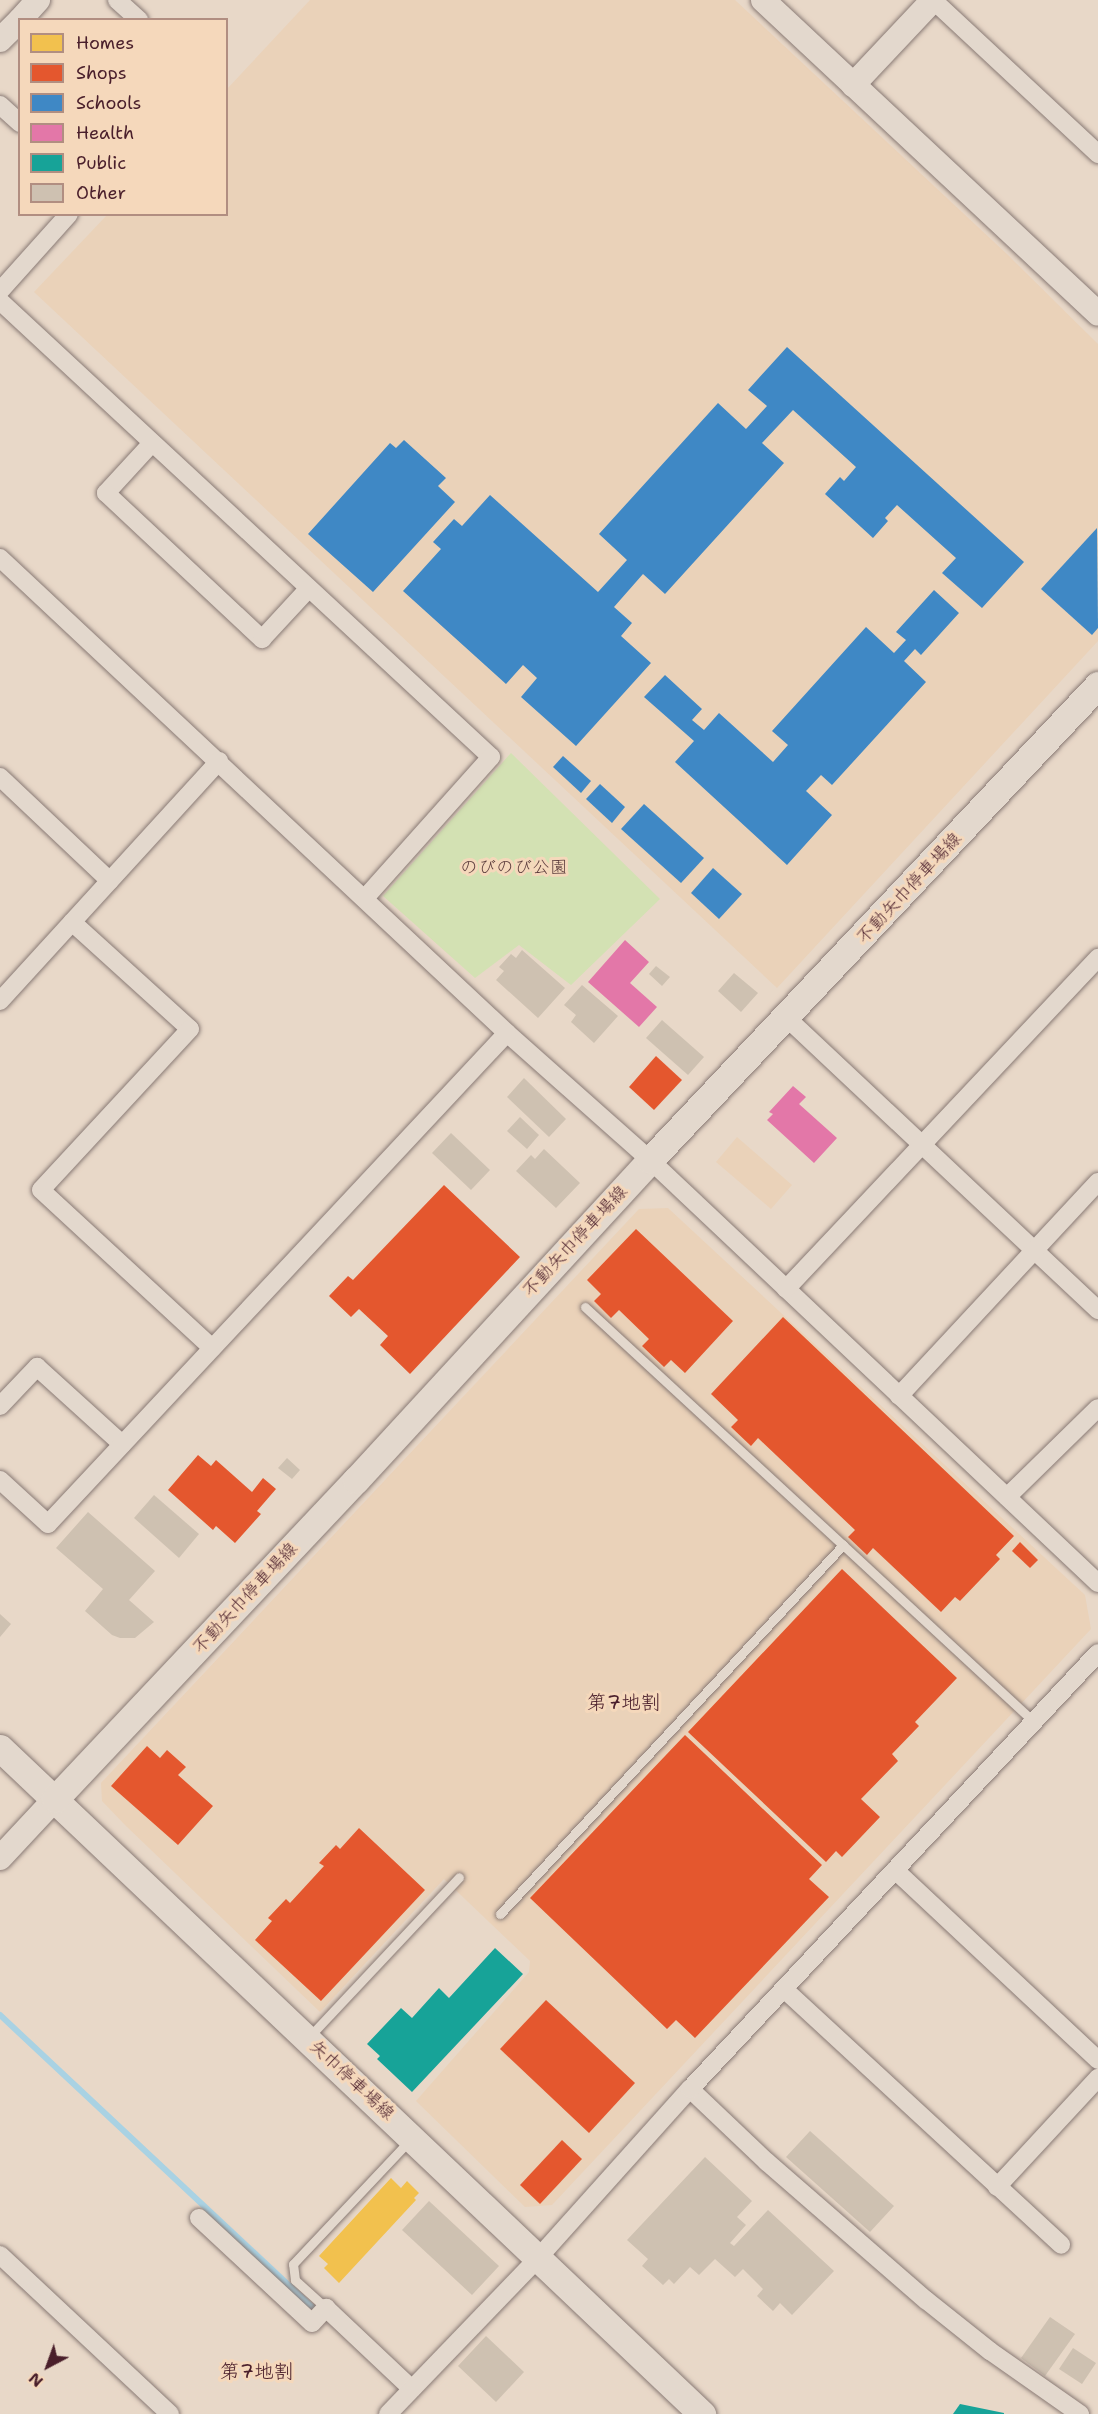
<!DOCTYPE html>
<meta charset="utf-8">
<style>
body{margin:0}
#map{position:relative;width:1098px;height:2414px;overflow:hidden;background:#e8d8c8;font-family:"Shantell Sans","Klee One",sans-serif}
div>[style]{position:absolute}
.built>*{inset:0;background:#ead2b9}
.green>*{inset:0;background:#d3e1b3}
.homes>*{inset:0;background:#f2c14e}
.shops>*{inset:0;background:#e4572e}
.schools>*{inset:0;background:#3f88c5}
.health>*{inset:0;background:#e377a8}
.public>*{inset:0;background:#17a398}
.stream>*{height:6px;margin:-3px;padding:0 3px;transform-origin:3px;border-radius:3px;background:#a9d2e3}
.building>*{inset:0;background:#cec1b1}
.roads{filter:drop-shadow(0 0 2px #897a75) drop-shadow(0 0 2px #897a75)}
.service>*{height:9px;margin:-4.5px;padding:0 4.5px;transform-origin:4.5px;border-radius:4.5px;background:#e3d8cd}
.minor>*{height:18px;margin:-9px;padding:0 9px;transform-origin:9px;border-radius:9px;background:#e3d8cd}
.tertiary>*{height:24px;margin:-12px;padding:0 12px;transform-origin:12px;border-radius:12px;background:#e3d8cd}
.secondary>*{height:27px;margin:-13.5px;padding:0 13.5px;transform-origin:13.5px;border-radius:13.5px;background:#e3d8cd}
span{translate:-50% -50%;white-space:nowrap;text-align:center;line-height:1.15;-webkit-text-stroke:6px #f5d8bb;paint-order:stroke}
.park-label{font-size:18px;color:#5c3d3d}
.street-label{font-size:18px;color:#4a1f2b}
.neighbourhood-label{font-size:20px;color:#4a1f2b}
.legend{position:absolute;left:18px;top:18px;width:210px;height:198px;box-sizing:border-box;background:#f5d8bb;border:2px solid #b18e81;margin:0;padding:8px 10px;list-style:none;font-size:18px;color:#4a1f2b}
.legend li{display:flex;align-items:center;gap:12px;height:30px}
.legend b{width:30px;border:2px solid #b18e81}
.north{position:absolute;left:18px;top:2336px;width:60px;height:60px;-webkit-text-stroke:4px #f5d8bb;paint-order:stroke;rotate:221deg;font-size:16px;font-weight:700;line-height:24px;text-align:center;color:#4a1f2b}
.north::after{content:'';display:block;margin:auto;width:21px;height:27px;background:#4a1f2b;clip-path:polygon(50% 0,100% 100%,50% 72%,0 100%)}
</style>
<div id="map">
<div class="built">
<i style="clip-path:polygon(310px 0,735px 0,1009px 256px,1098px 344px,1098px 641px,777px 988px,34px 292px,107px 215px,226px 214px,227px 89px)"></i>
<i style="clip-path:polygon(737px 1137px,792px 1185px,771px 1209px,716px 1162px)"></i>
<i style="clip-path:polygon(668px 1208px,1085px 1595px,1091px 1629px,552px 2205px,525px 2207px,416px 2101px,529px 1972px,530px 1961px,444px 1879px,320px 2012px,125px 1825px,102px 1801px,101px 1783px,639px 1209px)"></i>
</div>
<div class="green">
<i style="clip-path:polygon(511px 753px,660px 899px,571px 985px,519px 945px,475px 978px,383px 896px)"></i>
</div>
<div class="homes">
<i style="clip-path:polygon(391px 2178px,401px 2188px,407px 2181px,419px 2193px,414px 2198px,416px 2200px,339px 2283px,324px 2268px,328px 2264px,319px 2256px)"></i>
</div>
<div class="shops">
<i style="clip-path:polygon(656px 1056px,682px 1080px,654px 1110px,629px 1087px)"></i>
<i style="clip-path:polygon(444px 1185px,520px 1257px,410px 1374px,380px 1345px,388px 1336px,359px 1309px,351px 1317px,329px 1296px,348px 1276px,353px 1280px)"></i>
<i style="clip-path:polygon(636px 1229px,733px 1321px,685px 1373px,671px 1360px,664px 1367px,642px 1346px,649px 1339px,619px 1310px,611px 1318px,594px 1301px,601px 1294px,587px 1280px)"></i>
<i style="clip-path:polygon(783px 1317px,1014px 1536px,996px 1555px,1000px 1559px,960px 1601px,955px 1597px,941px 1612px,873px 1548px,867px 1555px,848px 1537px,855px 1530px,758px 1438px,751px 1446px,731px 1427px,738px 1420px,711px 1394px)"></i>
<i style="clip-path:polygon(198px 1455px,211px 1466px,216px 1460px,252px 1492px,263px 1478px,276px 1489px,257px 1511px,261px 1514px,235px 1543px,216px 1526px,213px 1530px,168px 1490px)"></i>
<i style="clip-path:polygon(1020px 1542px,1038px 1560px,1030px 1568px,1012px 1551px)"></i>
<i style="clip-path:polygon(842px 1569px,957px 1678px,915px 1722px,919px 1726px,892px 1754px,898px 1761px,861px 1799px,880px 1817px,842px 1857px,836px 1851px,826px 1862px,688px 1732px)"></i>
<i style="clip-path:polygon(685px 1735px,822px 1865px,809px 1879px,829px 1897px,695px 2038px,676px 2020px,667px 2029px,530px 1898px)"></i>
<i style="clip-path:polygon(147px 1746px,160px 1758px,167px 1750px,186px 1767px,178px 1775px,213px 1806px,178px 1845px,111px 1786px)"></i>
<i style="clip-path:polygon(359px 1828px,425px 1890px,321px 2001px,255px 1940px,272px 1921px,268px 1918px,286px 1899px,290px 1903px,324px 1866px,319px 1863px,336px 1845px,340px 1849px)"></i>
<i style="clip-path:polygon(546px 2000px,635px 2083px,589px 2133px,500px 2049px)"></i>
<i style="clip-path:polygon(562px 2140px,582px 2159px,540px 2204px,520px 2185px)"></i>
</div>
<div class="schools">
<i style="clip-path:polygon(787px 347px,1024px 562px,982px 608px,942px 573px,956px 558px,897px 505px,885px 518px,888px 521px,873px 538px,825px 494px,840px 477px,844px 481px,856px 467px,793px 410px,762px 443px,784px 463px,665px 594px,643px 574px,614px 607px,632px 623px,621px 636px,651px 663px,576px 746px,521px 697px,537px 678px,523px 665px,506px 684px,403px 591px,441px 549px,433px 542px,454px 519px,462px 526px,490px 495px,598px 592px,627px 560px,599px 534px,718px 403px,746px 429px,767px 406px,748px 390px)"></i>
<i style="clip-path:polygon(404px 440px,446px 478px,438px 486px,455px 502px,373px 592px,308px 534px,390px 443px,396px 448px)"></i>
<i style="clip-path:polygon(1097px 528px,1098px 628px,1092px 635px,1041px 589px)"></i>
<i style="clip-path:polygon(934px 590px,959px 613px,921px 655px,915px 649px,904px 661px,926px 682px,832px 785px,821px 775px,806px 791px,832px 815px,787px 865px,675px 762px,694px 741px,644px 697px,665px 675px,702px 709px,692px 720px,704px 730px,719px 713px,773px 762px,788px 745px,772px 731px,866px 627px,894px 653px,906px 640px,896px 632px)"></i>
<i style="clip-path:polygon(563px 756px,591px 781px,581px 793px,553px 767px)"></i>
<i style="clip-path:polygon(600px 784px,625px 807px,612px 823px,586px 799px)"></i>
<i style="clip-path:polygon(644px 804px,704px 858px,681px 883px,621px 829px)"></i>
<i style="clip-path:polygon(713px 868px,742px 894px,719px 919px,691px 893px)"></i>
</div>
<div class="health">
<i style="clip-path:polygon(625px 940px,649px 962px,630px 983px,657px 1007px,639px 1027px,588px 982px)"></i>
<i style="clip-path:polygon(793px 1086px,806px 1097px,799px 1104px,837px 1138px,814px 1163px,767px 1120px,773px 1114px,769px 1112px)"></i>
</div>
<div class="public">
<i style="clip-path:polygon(495px 1948px,523px 1974px,412px 2092px,377px 2059px,380px 2056px,367px 2044px,401px 2008px,412px 2018px,439px 1988px,449px 1998px)"></i>
<i style="clip-path:polygon(960px 2404px,1004px 2413px,1004px 2414px,953px 2414px)"></i>
</div>
<div class="stream">
<i style="left:0;top:2015px;width:438px;rotate:43.1deg"></i>
</div>
<div class="building">
<i style="clip-path:polygon(522px 950px,565px 988px,538px 1018px,496px 980px,504px 971px,499px 967px,511px 954px,516px 958px)"></i>
<i style="clip-path:polygon(656px 966px,670px 977px,662px 986px,649px 974px)"></i>
<i style="clip-path:polygon(734px 973px,758px 993px,741px 1012px,718px 991px)"></i>
<i style="clip-path:polygon(582px 985px,618px 1016px,594px 1043px,571px 1022px,576px 1015px,564px 1005px)"></i>
<i style="clip-path:polygon(662px 1020px,704px 1057px,688px 1075px,646px 1038px)"></i>
<i style="clip-path:polygon(524px 1078px,566px 1119px,549px 1137px,507px 1097px)"></i>
<i style="clip-path:polygon(520px 1117px,539px 1135px,527px 1149px,507px 1131px)"></i>
<i style="clip-path:polygon(451px 1133px,490px 1170px,471px 1190px,432px 1153px)"></i>
<i style="clip-path:polygon(544px 1149px,580px 1183px,556px 1208px,516px 1171px,531px 1155px,535px 1159px)"></i>
<i style="clip-path:polygon(287px 1458px,300px 1470px,292px 1479px,278px 1468px)"></i>
<i style="clip-path:polygon(154px 1495px,199px 1534px,179px 1558px,134px 1518px)"></i>
<i style="clip-path:polygon(88px 1512px,155px 1571px,129px 1600px,154px 1622px,135px 1638px,120px 1638px,112px 1635px,85px 1611px,103px 1589px,56px 1548px)"></i>
<i style="clip-path:polygon(0 1614px,11px 1624px,0 1637px)"></i>
<i style="clip-path:polygon(810px 2131px,894px 2206px,870px 2232px,786px 2157px)"></i>
<i style="clip-path:polygon(705px 2157px,752px 2201px,737px 2217px,746px 2225px,730px 2243px,734px 2246px,768px 2210px,834px 2271px,792px 2315px,780px 2303px,773px 2311px,757px 2296px,763px 2289px,743px 2269px,735px 2277px,715px 2259px,699px 2275px,690px 2267px,674px 2284px,669px 2279px,663px 2285px,642px 2266px,648px 2259px,627px 2240px)"></i>
<i style="clip-path:polygon(429px 2201px,499px 2266px,472px 2295px,402px 2230px)"></i>
<i style="clip-path:polygon(1050px 2317px,1075px 2334px,1045px 2376px,1021px 2358px)"></i>
<i style="clip-path:polygon(486px 2336px,524px 2372px,496px 2402px,458px 2366px)"></i>
<i style="clip-path:polygon(1073px 2348px,1096px 2363px,1082px 2384px,1059px 2369px)"></i>
</div>
<div class="roads">
<div class="service">
<i style="left:585px;top:1307px;width:351px;rotate:42.7deg"></i>
<i style="left:500px;top:1914px;width:504px;rotate:-47.09deg"></i>
<i style="left:843px;top:1545px;width:260px;rotate:42.8deg"></i>
<i style="left:309px;top:2037px;width:219px;rotate:-46.8deg"></i>
<i style="left:326px;top:2308px;width:42px;rotate:-137.9deg"></i>
<i style="left:295px;top:2280px;width:16px;rotate:-97deg"></i>
<i style="left:293px;top:2264px;width:169px;rotate:-46.7deg"></i>
</div>
<div class="minor">
<i style="left:117px;top:0;width:30px;rotate:42deg"></i>
<i style="left:933px;top:0;width:226px;rotate:43deg"></i>
<i style="left:0;top:105px;width:27px;rotate:42deg"></i>
<i style="left:0;top:291px;width:103px;rotate:-48.1deg"></i>
<i style="left:0;top:301px;width:670px;rotate:42.88deg"></i>
<i style="left:491px;top:757px;width:189px;rotate:131.8deg"></i>
<i style="left:152px;top:443px;width:68px;rotate:132.6deg"></i>
<i style="left:106px;top:493px;width:214px;rotate:43.1deg"></i>
<i style="left:262px;top:639px;width:69px;rotate:-47.3deg"></i>
<i style="left:0;top:558px;width:695px;rotate:43.13deg"></i>
<i style="left:507px;top:1033px;width:191px;rotate:41.6deg"></i>
<i style="left:650px;top:1160px;width:616px;rotate:43.36deg"></i>
<i style="left:0;top:777px;width:151px;rotate:43.4deg"></i>
<i style="left:72px;top:922px;width:159px;rotate:42.2deg"></i>
<i style="left:190px;top:1029px;width:219px;rotate:132.8deg"></i>
<i style="left:41px;top:1190px;width:233px;rotate:42.7deg"></i>
<i style="left:0;top:1001px;width:325px;rotate:-47.6deg"></i>
<i style="left:787px;top:1018px;width:427px;rotate:43.2deg"></i>
<i style="left:786px;top:1289px;width:455px;rotate:-46.7deg"></i>
<i style="left:899px;top:1396px;width:292px;rotate:-47.1deg"></i>
<i style="left:0;top:1406px;width:54px;rotate:-46.5deg"></i>
<i style="left:37px;top:1367px;width:115px;rotate:42.2deg"></i>
<i style="left:0;top:1480px;width:65px;rotate:42.5deg"></i>
<i style="left:48px;top:1524px;width:672px;rotate:-46.93deg"></i>
<i style="left:1007px;top:1497px;width:127px;rotate:-44.4deg"></i>
<i style="left:895px;top:1870px;width:278px;rotate:43.1deg"></i>
<i style="left:784px;top:1989px;width:377px;rotate:42.7deg"></i>
<i style="left:690px;top:2089px;width:106px;rotate:43.5deg"></i>
<i style="left:767px;top:2162px;width:211px;rotate:41deg"></i>
<i style="left:926px;top:2300px;width:82px;rotate:38.6deg"></i>
<i style="left:990px;top:2351px;width:110px;rotate:35deg"></i>
<i style="left:997px;top:2187px;width:149px;rotate:-47.2deg"></i>
<i style="left:199px;top:2218px;width:154px;rotate:42.9deg"></i>
<i style="left:312px;top:2323px;width:21px;rotate:-47deg"></i>
<i style="left:326px;top:2308px;width:118px;rotate:43.3deg"></i>
<i style="left:0;top:2255px;width:233px;rotate:43.1deg"></i>
<i style="left:388px;top:2414px;width:218px;rotate:-46.1deg"></i>
<i style="left:539px;top:2257px;width:226px;rotate:-48.1deg"></i>
<i style="left:690px;top:2089px;width:597px;rotate:-46.9deg"></i>
</div>
<div class="tertiary">
<i style="left:763px;top:0;width:459px;rotate:43.1deg"></i>
<i style="left:20px;top:20px;width:27px;rotate:-48deg"></i>
<i style="left:0;top:40px;width:28px;rotate:-45deg"></i>
<i style="left:853px;top:85px;width:117px;rotate:-46.7deg"></i>
<i style="left:0;top:1858px;width:81px;rotate:-47deg"></i>
</div>
<div class="secondary">
<i style="left:0;top:1748px;width:968px;rotate:43.49deg"></i>
<i style="left:55px;top:1799px;width:439px;rotate:-46.7deg"></i>
<i style="left:356px;top:1480px;width:435px;rotate:-47.4deg"></i>
<i style="left:650px;top:1160px;width:653px;rotate:-46.68deg"></i>
</div>
</div>
<div class="park-label">
<span style="left:514px;top:867px">のびのび公園</span>
</div>
<div class="street-label">
<span style="left:909px;top:888px;rotate:-47deg">不動矢巾停車場線</span>
<span style="left:575px;top:1241px;rotate:-47deg">不動矢巾停車場線</span>
<span style="left:245px;top:1598px;rotate:-47deg">不動矢巾停車場線</span>
<span style="left:352px;top:2080px;rotate:43deg">矢巾停車場線</span>
</div>
<div class="neighbourhood-label">
<span style="left:624px;top:1702px">第7地割</span>
<span style="left:257px;top:2371px">第7地割</span>
</div>
<ul class="legend">
<li><b style="height:16px;background:#f2c14e"></b>Homes</li>
<li><b style="height:16px;background:#e4572e"></b>Shops</li>
<li><b style="height:16px;background:#3f88c5"></b>Schools</li>
<li><b style="height:16px;background:#e377a8"></b>Health</li>
<li><b style="height:16px;background:#17a398"></b>Public</li>
<li><b style="height:16px;background:#cec1b1"></b>Other</li>
</ul>
<div class="north">N</div>
</div>
